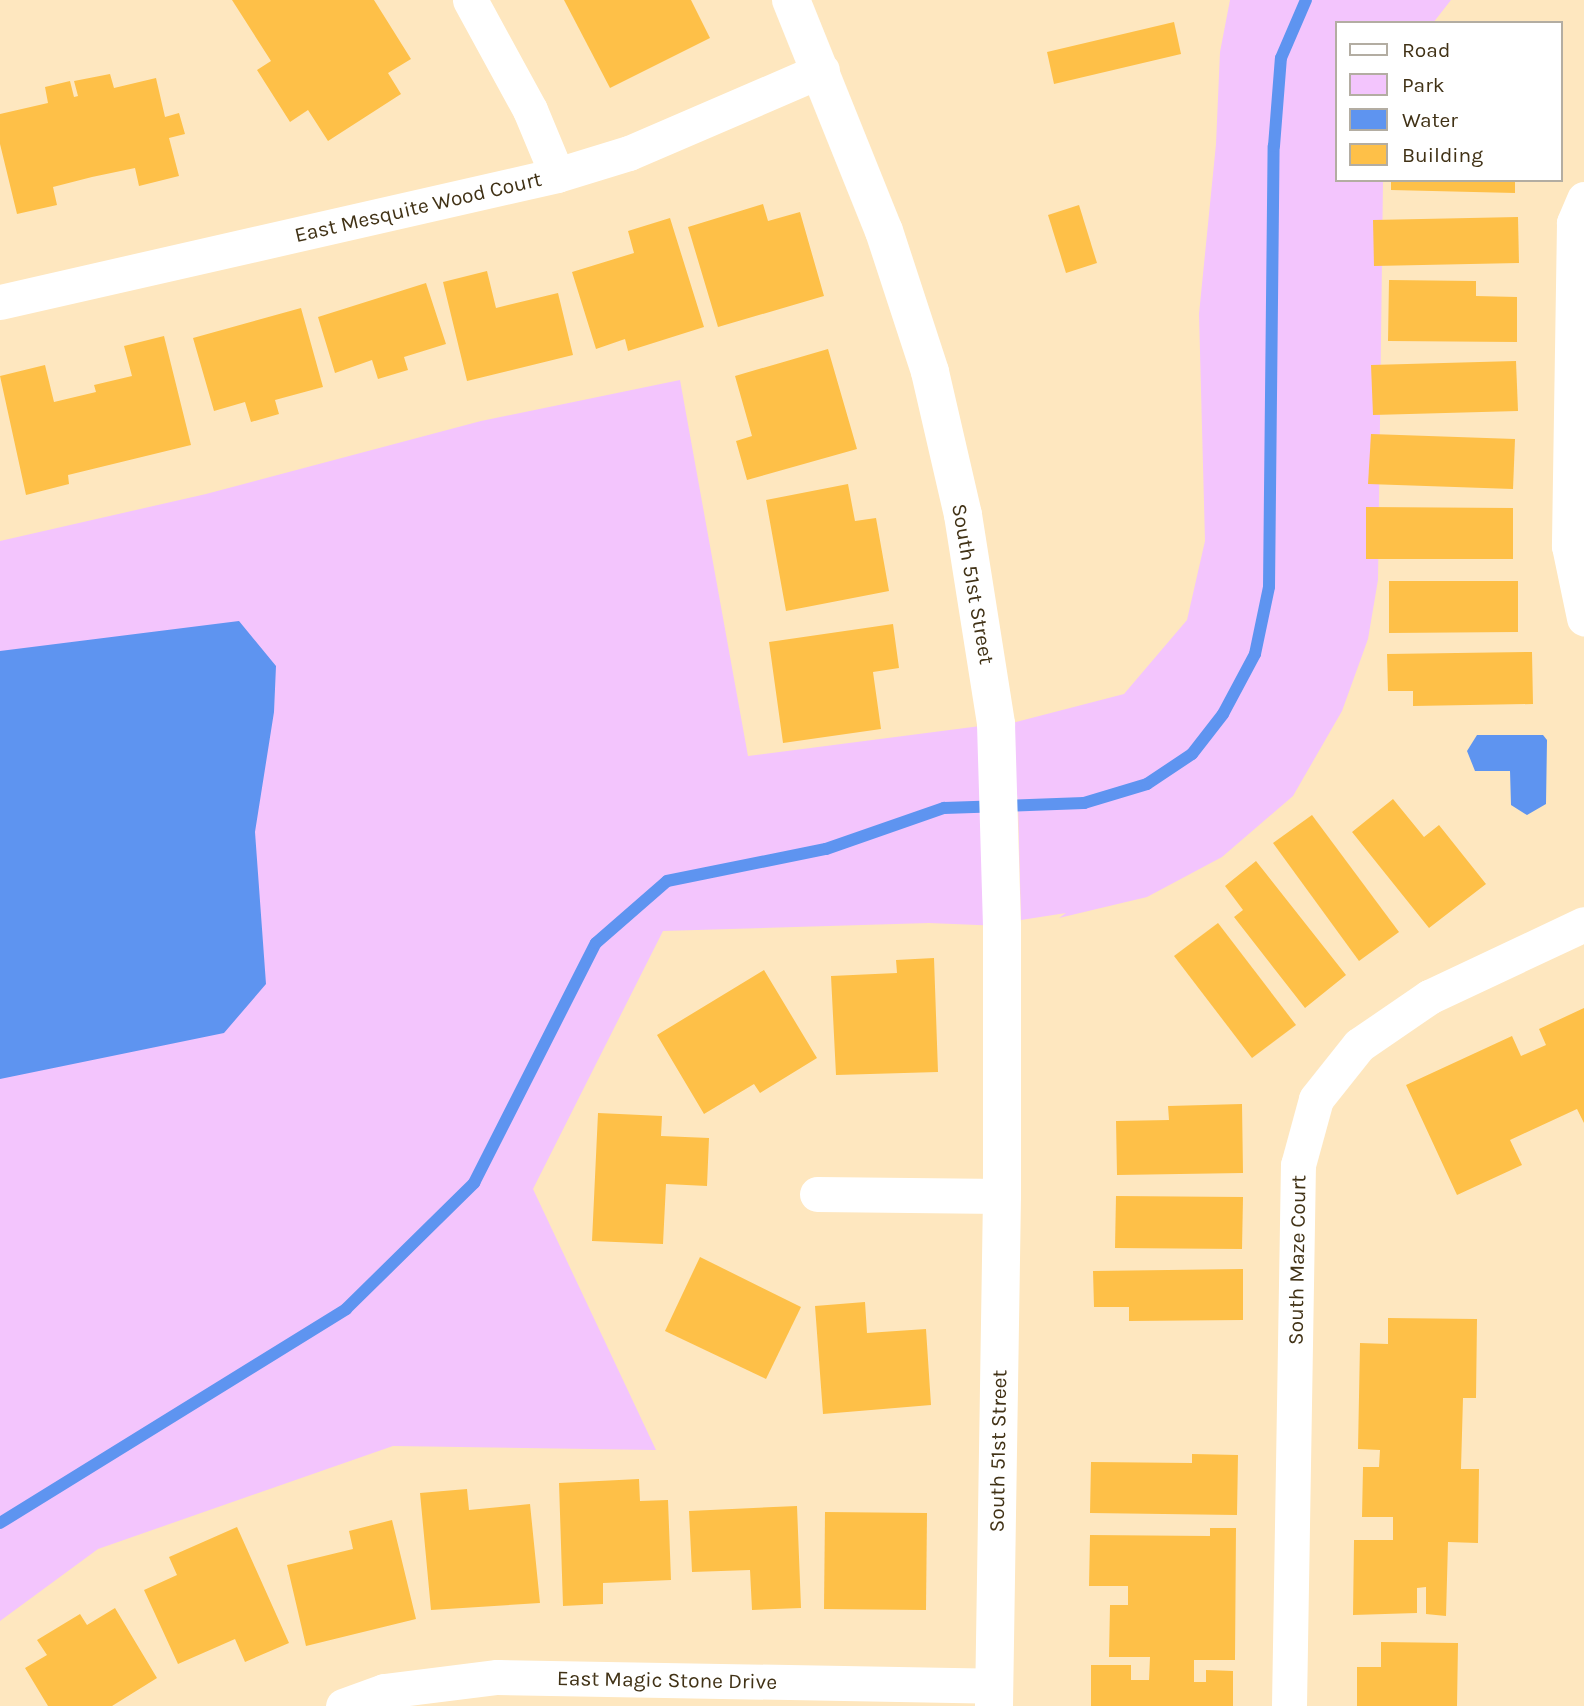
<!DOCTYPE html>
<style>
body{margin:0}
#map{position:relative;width:1584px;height:1706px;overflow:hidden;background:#fee7bf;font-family:Karla,sans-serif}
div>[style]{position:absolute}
.green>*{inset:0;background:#f3c5fd}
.water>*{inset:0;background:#5e94f0}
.stream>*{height:12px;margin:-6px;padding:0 6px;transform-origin:6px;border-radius:6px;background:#5e94f0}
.building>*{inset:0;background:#fec048}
.minor>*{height:35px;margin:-17.5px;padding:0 17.5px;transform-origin:17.5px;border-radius:17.5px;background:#fff}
.tertiary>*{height:38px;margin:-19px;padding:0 19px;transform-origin:19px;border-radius:19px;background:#fff}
span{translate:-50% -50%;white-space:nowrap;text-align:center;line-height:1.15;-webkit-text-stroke:6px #fff;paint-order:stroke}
.street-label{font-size:21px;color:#413216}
.legend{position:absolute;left:1335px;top:21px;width:228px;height:161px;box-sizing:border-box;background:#fff;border:2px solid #b3ada2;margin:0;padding:9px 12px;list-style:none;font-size:21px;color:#413216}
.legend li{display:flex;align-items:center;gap:14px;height:35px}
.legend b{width:35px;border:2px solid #b3ada2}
</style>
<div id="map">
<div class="green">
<i style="clip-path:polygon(1230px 0,1451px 0,1433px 23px,1337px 23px,1337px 180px,1383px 180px,1378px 580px,1368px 639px,1342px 711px,1293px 796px,1222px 857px,1147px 897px,1059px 918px,1066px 913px,1021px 920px,1018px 803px,1008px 724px,1124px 694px,1187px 620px,1205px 541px,1199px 314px,1216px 144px,1220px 52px)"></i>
<i style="clip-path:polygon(680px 380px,748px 756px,996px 724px,1002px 926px,929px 923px,663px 931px,533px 1189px,656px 1450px,393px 1446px,98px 1549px,0 1621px,0 541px,206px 494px,481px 421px)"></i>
</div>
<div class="water">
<i style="clip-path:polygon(239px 621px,276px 666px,274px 712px,255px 832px,266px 984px,224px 1033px,0 1079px,0 651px)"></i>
<i style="clip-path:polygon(1477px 735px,1543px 735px,1547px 740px,1546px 804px,1527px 815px,1511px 805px,1510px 771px,1475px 771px,1467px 751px)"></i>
</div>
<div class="stream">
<i style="left:0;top:1523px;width:407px;rotate:-31.7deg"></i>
<i style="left:346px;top:1309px;width:180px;rotate:-44.5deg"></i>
<i style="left:474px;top:1183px;width:269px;rotate:-63.1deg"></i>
<i style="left:596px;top:943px;width:94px;rotate:-41.1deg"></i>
<i style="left:667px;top:881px;width:162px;rotate:-11.4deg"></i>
<i style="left:826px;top:849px;width:125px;rotate:-19.2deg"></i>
<i style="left:944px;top:808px;width:140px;rotate:-2deg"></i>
<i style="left:1084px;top:803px;width:66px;rotate:-16.8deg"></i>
<i style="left:1147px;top:784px;width:54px;rotate:-33.7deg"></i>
<i style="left:1192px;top:754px;width:51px;rotate:-52.2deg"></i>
<i style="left:1223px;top:714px;width:68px;rotate:-61.9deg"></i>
<i style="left:1255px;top:654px;width:68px;rotate:-78.2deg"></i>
<i style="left:1269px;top:587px;width:441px;rotate:-89.4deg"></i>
<i style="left:1274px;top:146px;width:88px;rotate:-85.5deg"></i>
<i style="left:1281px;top:58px;width:63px;rotate:-66.7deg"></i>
</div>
<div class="building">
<i style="clip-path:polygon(232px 0,374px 0,411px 59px,388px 73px,401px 94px,328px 141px,308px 110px,290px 122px,257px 70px,271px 61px)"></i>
<i style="clip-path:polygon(564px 0,691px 0,710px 38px,610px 88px)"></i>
<i style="clip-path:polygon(1174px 22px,1181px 54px,1054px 84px,1047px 52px)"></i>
<i style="clip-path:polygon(110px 74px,114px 88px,156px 78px,165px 117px,179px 113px,185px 134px,169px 138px,179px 176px,139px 186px,135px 168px,92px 177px,53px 187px,57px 205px,17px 214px,0 144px,0 114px,48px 103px,45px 87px,70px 81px,74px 97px,78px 96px,74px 81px)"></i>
<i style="clip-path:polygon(1391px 180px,1515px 180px,1515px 193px,1391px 190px)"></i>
<i style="clip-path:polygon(763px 204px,768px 221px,800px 212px,824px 296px,718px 327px,688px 227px)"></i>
<i style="clip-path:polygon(1079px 205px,1097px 263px,1066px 273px,1048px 215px)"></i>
<i style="clip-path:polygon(1518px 217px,1519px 263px,1374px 266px,1373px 220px)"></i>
<i style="clip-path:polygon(670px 218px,704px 327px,628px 351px,625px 339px,596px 349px,572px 272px,634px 253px,628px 231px)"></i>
<i style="clip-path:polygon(487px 271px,496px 308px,558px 293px,573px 355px,467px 381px,443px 282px)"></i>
<i style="clip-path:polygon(1389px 280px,1476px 281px,1476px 296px,1517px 297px,1517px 342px,1388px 341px)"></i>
<i style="clip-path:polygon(426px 283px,446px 344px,404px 357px,408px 370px,378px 379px,372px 360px,335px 373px,318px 317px)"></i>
<i style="clip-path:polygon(301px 308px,323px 387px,275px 400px,279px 414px,251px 422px,245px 402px,214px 411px,193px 338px)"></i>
<i style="clip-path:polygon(164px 336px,191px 445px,68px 475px,69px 484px,26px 495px,0 376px,45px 365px,54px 402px,96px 392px,94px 385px,132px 376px,124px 346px)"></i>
<i style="clip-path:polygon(828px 349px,857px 449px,747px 480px,736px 441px,752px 436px,735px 376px)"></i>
<i style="clip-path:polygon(1516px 361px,1518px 411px,1373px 415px,1371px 365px)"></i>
<i style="clip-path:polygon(1371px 434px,1515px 439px,1513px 489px,1368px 484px)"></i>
<i style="clip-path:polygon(848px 484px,855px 521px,876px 518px,889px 591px,786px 611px,766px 500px)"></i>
<i style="clip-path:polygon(1366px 507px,1513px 508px,1513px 559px,1366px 559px)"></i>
<i style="clip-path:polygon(1389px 581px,1518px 581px,1518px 632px,1389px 633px)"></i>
<i style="clip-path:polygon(893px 624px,899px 668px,873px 672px,881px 729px,783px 743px,769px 642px)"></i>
<i style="clip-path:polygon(1532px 652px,1533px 704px,1413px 706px,1413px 691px,1388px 691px,1387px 654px)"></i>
<i style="clip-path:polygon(1393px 799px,1424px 837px,1439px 825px,1486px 884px,1429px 928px,1352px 832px)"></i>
<i style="clip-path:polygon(1312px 815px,1399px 932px,1359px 961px,1273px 843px)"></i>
<i style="clip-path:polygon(1256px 861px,1346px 975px,1305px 1008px,1234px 917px,1243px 910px,1225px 886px)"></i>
<i style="clip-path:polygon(1218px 923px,1296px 1025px,1252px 1058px,1174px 956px)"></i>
<i style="clip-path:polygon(934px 958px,938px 1072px,836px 1075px,831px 976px,897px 973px,896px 960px)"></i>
<i style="clip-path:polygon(764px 970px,817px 1058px,760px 1093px,754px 1084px,704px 1114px,657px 1035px)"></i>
<i style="clip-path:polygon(1584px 1008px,1584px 1123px,1577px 1109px,1510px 1140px,1522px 1165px,1457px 1195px,1406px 1085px,1512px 1036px,1521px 1056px,1546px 1045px,1539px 1029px)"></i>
<i style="clip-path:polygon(1242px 1104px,1243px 1173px,1117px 1175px,1116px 1121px,1169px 1120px,1168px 1106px)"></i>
<i style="clip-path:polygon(598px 1113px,662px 1116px,661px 1136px,709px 1138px,707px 1186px,666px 1184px,663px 1244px,592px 1241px)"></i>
<i style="clip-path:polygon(1116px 1196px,1243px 1197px,1242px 1249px,1115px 1248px)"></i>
<i style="clip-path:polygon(700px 1257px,801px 1307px,766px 1379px,665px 1331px)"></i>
<i style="clip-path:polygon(1243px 1269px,1243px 1320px,1129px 1321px,1129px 1307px,1094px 1307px,1093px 1271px)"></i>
<i style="clip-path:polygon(865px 1302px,867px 1333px,926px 1329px,931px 1405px,823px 1414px,815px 1306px)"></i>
<i style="clip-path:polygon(1388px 1318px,1477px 1319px,1476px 1398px,1463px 1398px,1461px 1469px,1479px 1469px,1478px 1543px,1448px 1542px,1446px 1616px,1426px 1614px,1426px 1587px,1417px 1588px,1417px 1613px,1353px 1615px,1354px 1540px,1393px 1540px,1393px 1517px,1362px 1517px,1363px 1467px,1379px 1467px,1380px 1450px,1358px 1449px,1360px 1343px,1388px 1344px)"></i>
<i style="clip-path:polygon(1192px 1454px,1238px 1455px,1237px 1515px,1090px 1513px,1091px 1462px,1192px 1463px)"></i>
<i style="clip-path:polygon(639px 1479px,640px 1501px,668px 1500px,671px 1580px,603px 1583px,603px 1604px,563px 1606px,559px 1483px)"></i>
<i style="clip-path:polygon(467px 1489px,469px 1510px,530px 1504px,540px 1603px,431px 1610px,420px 1493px)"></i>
<i style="clip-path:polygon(797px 1506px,801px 1608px,752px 1610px,750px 1570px,692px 1572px,689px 1511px)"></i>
<i style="clip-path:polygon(825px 1512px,927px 1513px,926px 1610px,824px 1609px)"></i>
<i style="clip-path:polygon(392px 1520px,416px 1619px,306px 1646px,287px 1565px,353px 1549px,349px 1531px)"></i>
<i style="clip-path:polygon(237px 1527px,289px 1643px,245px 1662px,235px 1639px,178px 1664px,144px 1590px,177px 1575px,169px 1557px)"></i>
<i style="clip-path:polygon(1210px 1528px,1236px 1528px,1235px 1660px,1194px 1660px,1194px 1682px,1206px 1682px,1206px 1670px,1233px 1671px,1233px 1706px,1091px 1706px,1091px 1665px,1131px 1665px,1131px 1680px,1149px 1680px,1150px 1657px,1109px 1657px,1110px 1605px,1128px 1605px,1128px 1586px,1089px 1586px,1090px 1535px,1210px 1536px)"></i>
<i style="clip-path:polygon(115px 1608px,157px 1678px,112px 1706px,48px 1706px,25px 1668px,47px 1655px,37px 1640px,80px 1614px,87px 1625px)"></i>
<i style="clip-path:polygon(1381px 1642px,1458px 1643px,1457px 1706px,1357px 1706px,1357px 1667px,1381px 1667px)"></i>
</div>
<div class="minor">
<i style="left:470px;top:0;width:125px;rotate:61.4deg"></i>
<i style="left:530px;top:110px;width:70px;rotate:67.4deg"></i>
<i style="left:1584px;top:199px;width:26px;rotate:113deg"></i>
<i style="left:1574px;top:223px;width:323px;rotate:90.9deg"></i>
<i style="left:1569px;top:546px;width:74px;rotate:78.2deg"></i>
<i style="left:0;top:302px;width:571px;rotate:-12.84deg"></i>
<i style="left:557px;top:175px;width:75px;rotate:-17deg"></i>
<i style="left:629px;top:153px;width:210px;rotate:-23.3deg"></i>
<i style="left:817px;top:1194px;width:185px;rotate:0.6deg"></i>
<i style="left:343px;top:1706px;width:44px;rotate:-20.1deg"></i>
<i style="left:384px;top:1691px;width:114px;rotate:-7.1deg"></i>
<i style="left:497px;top:1677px;width:497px;rotate:1deg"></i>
<i style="left:1289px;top:1706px;width:541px;rotate:-89.05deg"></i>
<i style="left:1298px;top:1165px;width:68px;rotate:-74.7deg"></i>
<i style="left:1316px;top:1099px;width:69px;rotate:-51.5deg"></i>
<i style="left:1359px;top:1045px;width:85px;rotate:-34.4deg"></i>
<i style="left:1429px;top:997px;width:171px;rotate:-25.2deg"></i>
</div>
<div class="tertiary">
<i style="left:791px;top:0;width:249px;rotate:68.1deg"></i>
<i style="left:884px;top:231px;width:148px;rotate:71.9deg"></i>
<i style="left:930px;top:372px;width:147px;rotate:77deg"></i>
<i style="left:963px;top:515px;width:212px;rotate:81deg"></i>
<i style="left:996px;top:724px;width:202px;rotate:88.3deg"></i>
<i style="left:1002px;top:926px;width:270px;rotate:90deg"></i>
<i style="left:1002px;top:1196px;width:510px;rotate:90.9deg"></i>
</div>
<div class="street-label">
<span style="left:418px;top:207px;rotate:-13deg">East Mesquite Wood Court</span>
<span style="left:973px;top:584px;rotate:80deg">South 51st Street</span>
<span style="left:1297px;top:1260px;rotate:-89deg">South Maze Court</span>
<span style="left:998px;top:1451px;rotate:-89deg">South 51st Street</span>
<span style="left:667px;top:1680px;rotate:1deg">East Magic Stone Drive</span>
</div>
<ul class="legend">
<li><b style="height:9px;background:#fff"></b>Road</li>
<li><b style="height:19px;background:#f3c5fd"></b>Park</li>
<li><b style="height:19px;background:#5e94f0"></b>Water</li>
<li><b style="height:19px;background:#fec048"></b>Building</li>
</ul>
</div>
